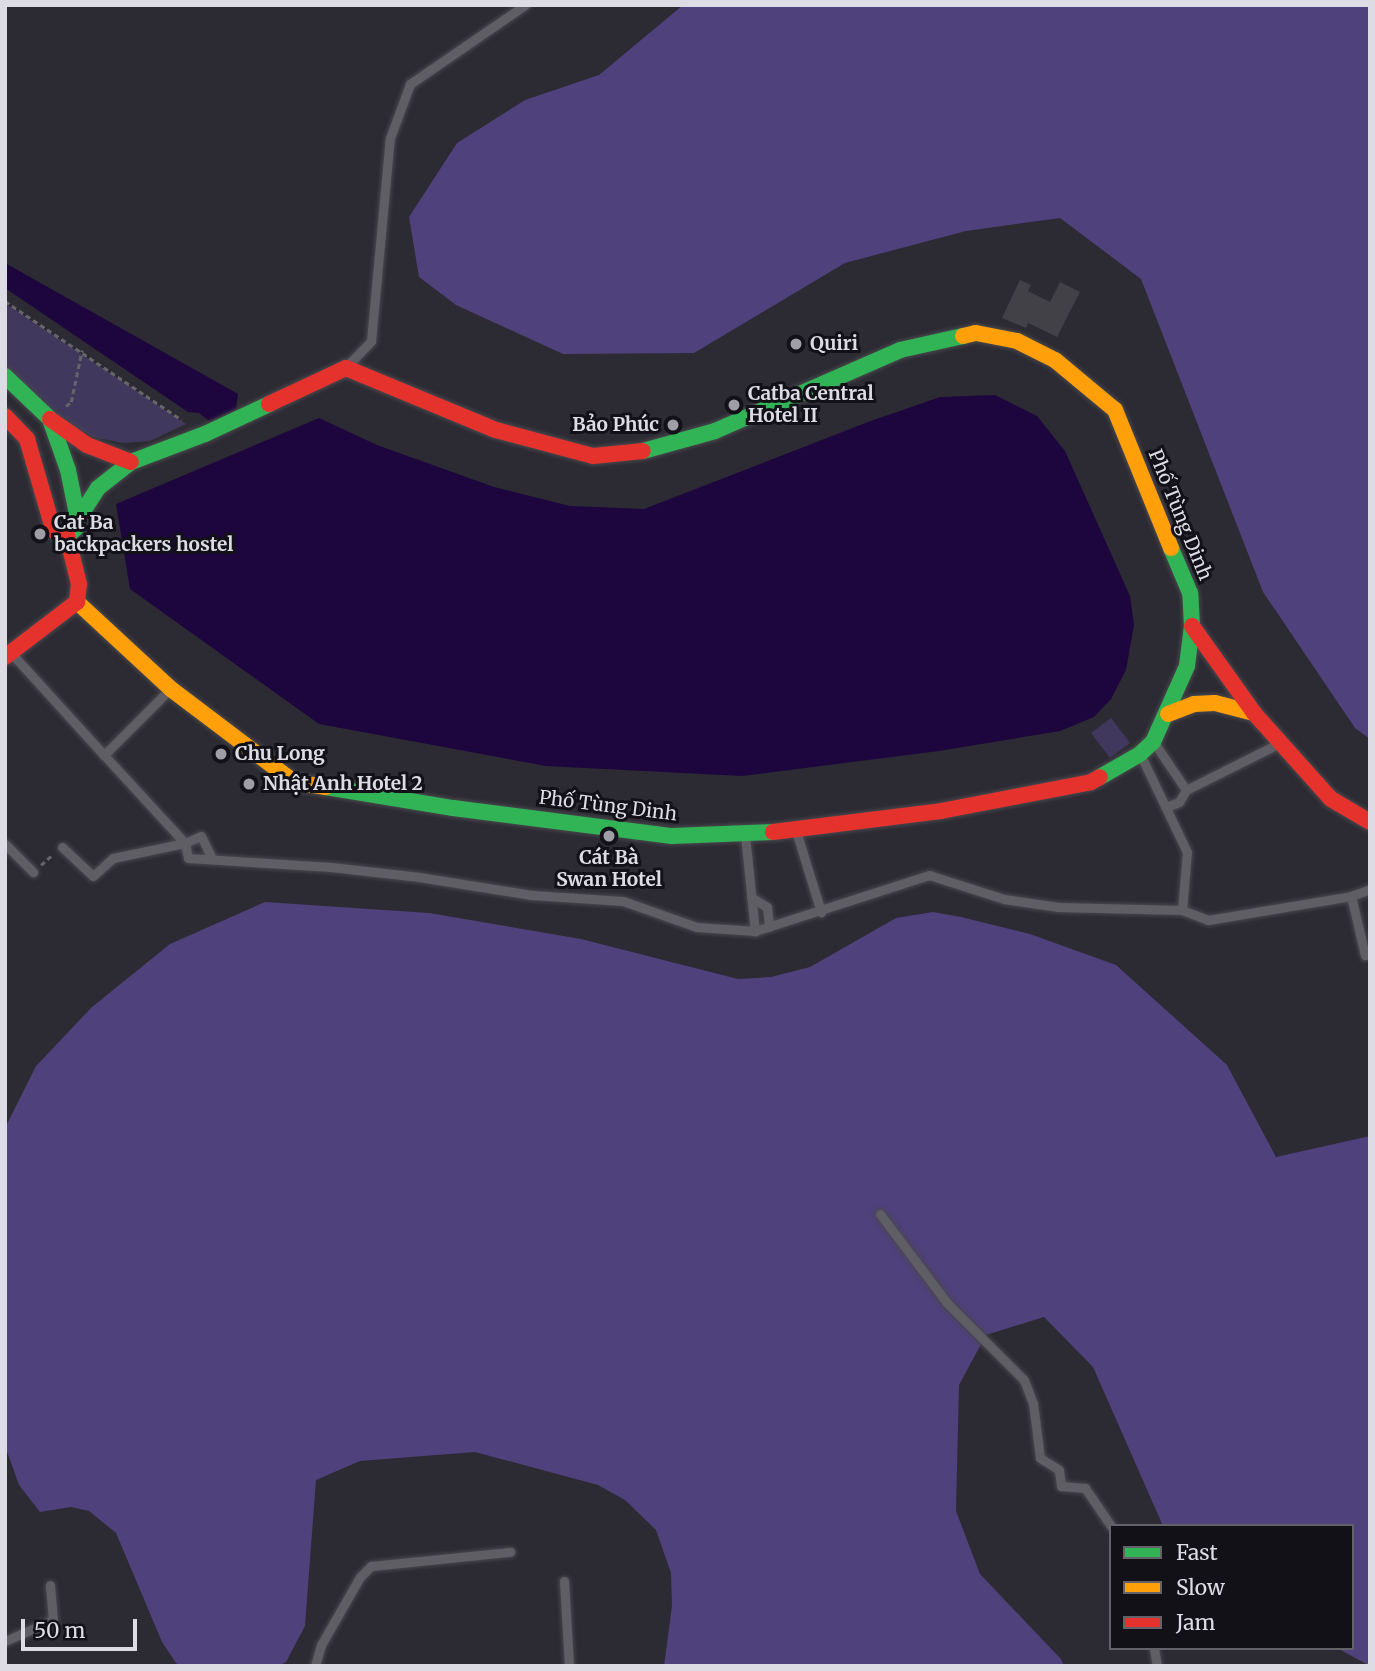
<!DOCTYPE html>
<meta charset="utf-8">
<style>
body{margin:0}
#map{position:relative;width:1375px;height:1671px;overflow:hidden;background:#2c2a32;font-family:Merriweather,serif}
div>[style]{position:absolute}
.green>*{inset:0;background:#41395d}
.forest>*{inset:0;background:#4f417b}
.water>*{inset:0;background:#1d063e}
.building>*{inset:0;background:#424147}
.path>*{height:2.5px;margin-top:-1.25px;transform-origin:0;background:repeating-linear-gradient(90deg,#656569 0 5px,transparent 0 8.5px)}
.roads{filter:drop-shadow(0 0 2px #49484e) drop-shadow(0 0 2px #49484e)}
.lane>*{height:9px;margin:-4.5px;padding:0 4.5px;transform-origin:4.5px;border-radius:4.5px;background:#5f5e64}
.fast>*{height:16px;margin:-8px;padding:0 8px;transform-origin:8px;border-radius:8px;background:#30b455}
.slow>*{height:16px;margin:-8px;padding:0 8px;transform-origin:8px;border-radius:8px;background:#ff9f0a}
.jam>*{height:16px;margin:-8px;padding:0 8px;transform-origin:8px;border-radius:8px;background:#e5322d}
.dots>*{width:19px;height:19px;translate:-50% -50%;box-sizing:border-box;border:4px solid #121117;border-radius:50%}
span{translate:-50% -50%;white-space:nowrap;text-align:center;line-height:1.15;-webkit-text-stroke:6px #121117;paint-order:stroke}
.poi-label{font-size:19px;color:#dddce5;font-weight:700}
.left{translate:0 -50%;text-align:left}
.right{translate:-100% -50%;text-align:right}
.street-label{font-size:19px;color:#dddce5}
.frame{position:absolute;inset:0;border:7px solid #dddce5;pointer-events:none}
.legend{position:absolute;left:1109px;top:1524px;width:245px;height:126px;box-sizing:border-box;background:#121117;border:2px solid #636269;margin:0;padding:9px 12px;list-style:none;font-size:21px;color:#dddce5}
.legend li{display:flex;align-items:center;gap:14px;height:35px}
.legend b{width:35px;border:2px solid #636269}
.scale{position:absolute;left:21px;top:1619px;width:116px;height:32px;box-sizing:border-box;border:4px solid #dddce5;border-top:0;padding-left:9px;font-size:21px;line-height:24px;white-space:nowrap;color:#dddce5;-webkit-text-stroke:5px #121117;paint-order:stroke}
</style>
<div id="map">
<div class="green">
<i style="clip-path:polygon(5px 303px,186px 424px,150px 441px,123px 443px,93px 437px,5px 388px)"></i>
<i style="clip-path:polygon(1111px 718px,1130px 743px,1110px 758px,1091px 733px)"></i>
</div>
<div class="forest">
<i style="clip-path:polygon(683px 5px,1370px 5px,1370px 739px,1355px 728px,1263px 592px,1141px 279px,1060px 218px,966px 231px,845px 263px,694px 353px,563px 354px,456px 305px,419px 277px,409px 217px,457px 143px,525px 100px,599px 75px)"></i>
<i style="clip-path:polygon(265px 902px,429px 913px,581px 939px,738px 979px,771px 977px,810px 967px,896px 918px,933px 912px,961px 917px,1030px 934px,1116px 965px,1227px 1065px,1276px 1157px,1370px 1136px,1370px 1666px,1337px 1648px,1352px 1648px,1352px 1526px,1163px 1526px,1093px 1367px,1044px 1317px,986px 1335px,959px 1385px,956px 1511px,980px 1574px,1061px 1659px,1064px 1666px,664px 1666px,672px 1606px,671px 1573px,656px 1530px,625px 1500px,598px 1485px,475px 1452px,360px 1461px,316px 1480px,305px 1626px,286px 1662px,278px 1666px,181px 1666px,176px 1663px,162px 1642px,116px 1533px,89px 1511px,71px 1507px,40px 1512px,19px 1485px,5px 1446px,5px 1128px,36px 1066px,92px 1007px,170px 944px)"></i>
</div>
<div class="water">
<i style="clip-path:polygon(5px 263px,238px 394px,236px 409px,209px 421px,199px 413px,188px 412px,5px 288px)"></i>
<i style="clip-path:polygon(995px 395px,1037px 416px,1065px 451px,1130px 596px,1134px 625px,1126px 670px,1111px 699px,1094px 717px,1060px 731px,939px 751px,742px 776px,546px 766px,319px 724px,130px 589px,116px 504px,319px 418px,377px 445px,494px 487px,570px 506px,644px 509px,868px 422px,940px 397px)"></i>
</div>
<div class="building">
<i style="clip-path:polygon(1020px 280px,1031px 285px,1028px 291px,1050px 302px,1060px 282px,1080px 292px,1057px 337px,1028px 323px,1026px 328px,1002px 318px)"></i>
</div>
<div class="path">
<i style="left:5px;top:301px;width:213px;rotate:33.9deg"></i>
<i style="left:66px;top:406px;width:6px;rotate:-39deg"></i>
<i style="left:71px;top:402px;width:53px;rotate:-78.1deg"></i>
<i style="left:41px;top:865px;width:15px;rotate:-42deg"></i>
</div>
<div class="roads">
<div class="lane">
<i style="left:347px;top:366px;width:35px;rotate:-46deg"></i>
<i style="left:371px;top:341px;width:204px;rotate:-84.7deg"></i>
<i style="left:390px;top:138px;width:58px;rotate:-69.7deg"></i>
<i style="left:410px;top:84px;width:140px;rotate:-34.5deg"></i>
<i style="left:13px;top:655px;width:135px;rotate:47.7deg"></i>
<i style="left:168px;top:691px;width:91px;rotate:135deg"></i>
<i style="left:104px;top:755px;width:120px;rotate:47.4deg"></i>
<i style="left:185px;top:843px;width:17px;rotate:-24deg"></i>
<i style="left:201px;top:836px;width:25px;rotate:64deg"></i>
<i style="left:1155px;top:744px;width:55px;rotate:56deg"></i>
<i style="left:1186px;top:790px;width:103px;rotate:-26.6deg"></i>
<i style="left:1166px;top:807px;width:14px;rotate:-21deg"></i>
<i style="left:1179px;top:802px;width:14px;rotate:-60deg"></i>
<i style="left:797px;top:834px;width:82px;rotate:72.9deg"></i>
<i style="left:745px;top:835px;width:97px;rotate:84.1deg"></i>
<i style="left:755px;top:931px;width:183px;rotate:-17.8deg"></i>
<i style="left:929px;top:875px;width:79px;rotate:17.7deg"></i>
<i style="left:1004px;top:899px;width:55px;rotate:8.4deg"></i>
<i style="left:1058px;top:907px;width:124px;rotate:1.4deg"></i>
<i style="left:1182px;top:910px;width:58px;rotate:-85.1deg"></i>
<i style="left:1187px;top:852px;width:106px;rotate:-115.6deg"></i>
<i style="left:5px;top:844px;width:40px;rotate:45deg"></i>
<i style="left:62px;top:847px;width:42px;rotate:43.1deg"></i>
<i style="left:93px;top:876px;width:27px;rotate:-42deg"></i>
<i style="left:113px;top:858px;width:74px;rotate:-11.8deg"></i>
<i style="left:185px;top:843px;width:15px;rotate:79deg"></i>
<i style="left:188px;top:858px;width:143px;rotate:3.6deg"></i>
<i style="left:331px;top:867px;width:89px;rotate:6.5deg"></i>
<i style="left:419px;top:877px;width:114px;rotate:9.1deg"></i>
<i style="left:532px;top:895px;width:91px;rotate:3.8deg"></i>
<i style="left:623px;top:901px;width:78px;rotate:19.4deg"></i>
<i style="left:697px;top:927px;width:58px;rotate:3.9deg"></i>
<i style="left:1351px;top:896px;width:61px;rotate:76.7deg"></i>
<i style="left:751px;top:897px;width:19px;rotate:32deg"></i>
<i style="left:767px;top:907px;width:20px;rotate:84deg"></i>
<i style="left:1182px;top:910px;width:28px;rotate:21deg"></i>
<i style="left:1208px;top:920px;width:145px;rotate:-9.5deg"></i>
<i style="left:1351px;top:896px;width:20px;rotate:-20deg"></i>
<i style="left:880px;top:1214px;width:111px;rotate:53deg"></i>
<i style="left:947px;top:1303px;width:109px;rotate:45deg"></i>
<i style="left:1024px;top:1380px;width:25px;rotate:69deg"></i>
<i style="left:1033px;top:1403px;width:55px;rotate:82.7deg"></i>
<i style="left:1040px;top:1458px;width:22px;rotate:32deg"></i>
<i style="left:1059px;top:1470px;width:16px;rotate:83deg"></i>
<i style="left:1061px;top:1486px;width:24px;rotate:5deg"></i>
<i style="left:1085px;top:1488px;width:46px;rotate:55.6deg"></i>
<i style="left:564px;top:1581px;width:85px;rotate:86.6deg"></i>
<i style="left:5px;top:1641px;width:52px;rotate:-23.6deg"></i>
<i style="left:53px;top:1620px;width:35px;rotate:-95deg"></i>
<i style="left:1154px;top:1648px;width:18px;rotate:81deg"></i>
<i style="left:315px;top:1666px;width:22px;rotate:-74deg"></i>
<i style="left:321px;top:1645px;width:78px;rotate:-60.2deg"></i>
<i style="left:360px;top:1577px;width:16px;rotate:-45deg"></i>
<i style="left:371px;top:1566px;width:140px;rotate:-5.8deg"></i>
</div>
<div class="fast">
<i style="left:5px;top:376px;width:62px;rotate:43.7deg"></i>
<i style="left:50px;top:419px;width:54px;rotate:70.6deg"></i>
<i style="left:68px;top:470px;width:50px;rotate:78.5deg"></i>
<i style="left:78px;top:519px;width:9px;rotate:103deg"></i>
<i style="left:76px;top:528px;width:12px;rotate:138deg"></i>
<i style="left:643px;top:451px;width:75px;rotate:-15.5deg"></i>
<i style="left:715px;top:431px;width:202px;rotate:-23.6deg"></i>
<i style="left:900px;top:350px;width:65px;rotate:-12.5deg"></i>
<i style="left:78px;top:519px;width:37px;rotate:-57deg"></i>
<i style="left:98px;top:488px;width:42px;rotate:-38.2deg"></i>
<i style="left:131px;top:462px;width:79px;rotate:-20.7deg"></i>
<i style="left:205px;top:434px;width:71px;rotate:-25.1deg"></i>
<i style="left:1100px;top:777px;width:46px;rotate:-29.9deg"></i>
<i style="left:1140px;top:754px;width:18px;rotate:-43deg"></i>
<i style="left:1153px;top:742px;width:83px;rotate:-65.9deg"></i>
<i style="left:1187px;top:666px;width:40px;rotate:-82.9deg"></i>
<i style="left:1192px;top:626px;width:33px;rotate:-93deg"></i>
<i style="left:1190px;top:593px;width:49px;rotate:-112.9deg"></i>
<i style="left:326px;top:787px;width:129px;rotate:9.4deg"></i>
<i style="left:453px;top:808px;width:221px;rotate:7.3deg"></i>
<i style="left:672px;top:836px;width:101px;rotate:-2.3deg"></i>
</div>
<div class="slow">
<i style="left:963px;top:336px;width:13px;rotate:-13deg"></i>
<i style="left:976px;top:333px;width:42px;rotate:11deg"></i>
<i style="left:1017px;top:341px;width:42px;rotate:26.6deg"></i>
<i style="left:1055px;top:360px;width:78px;rotate:39.8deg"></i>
<i style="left:1115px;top:410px;width:149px;rotate:67.9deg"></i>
<i style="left:77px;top:602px;width:128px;rotate:42.8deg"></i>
<i style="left:171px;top:689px;width:154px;rotate:37.1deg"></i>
<i style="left:294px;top:782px;width:32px;rotate:9deg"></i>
<i style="left:1168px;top:714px;width:28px;rotate:-21deg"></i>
<i style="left:1194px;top:704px;width:21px;rotate:-3deg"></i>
<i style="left:1215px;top:703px;width:40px;rotate:14.4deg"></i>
</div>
<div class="jam">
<i style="left:269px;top:404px;width:85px;rotate:-25.1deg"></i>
<i style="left:346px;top:368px;width:162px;rotate:22.5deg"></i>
<i style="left:496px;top:430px;width:100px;rotate:15deg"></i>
<i style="left:593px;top:456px;width:50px;rotate:-5.7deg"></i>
<i style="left:5px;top:416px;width:32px;rotate:46deg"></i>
<i style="left:27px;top:439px;width:90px;rotate:73.8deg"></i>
<i style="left:52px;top:525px;width:8px;rotate:60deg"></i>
<i style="left:56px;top:532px;width:12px;rotate:20deg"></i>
<i style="left:50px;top:419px;width:45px;rotate:35.1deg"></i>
<i style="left:87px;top:445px;width:47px;rotate:21.1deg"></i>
<i style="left:1192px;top:626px;width:107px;rotate:54.5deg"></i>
<i style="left:1254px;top:713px;width:115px;rotate:48.2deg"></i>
<i style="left:1331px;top:799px;width:45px;rotate:30.5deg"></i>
<i style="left:5px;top:657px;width:91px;rotate:-37.4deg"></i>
<i style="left:77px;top:602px;width:18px;rotate:-84deg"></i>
<i style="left:79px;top:584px;width:49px;rotate:-104deg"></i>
<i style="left:773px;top:832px;width:169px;rotate:-7.1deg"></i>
<i style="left:941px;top:811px;width:153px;rotate:-10.9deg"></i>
<i style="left:1091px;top:782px;width:10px;rotate:-29deg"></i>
</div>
</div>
<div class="dots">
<i style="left:796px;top:344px;background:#9f9ea6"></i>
<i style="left:734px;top:405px;background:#9f9ea6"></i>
<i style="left:673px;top:425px;background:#9f9ea6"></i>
<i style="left:40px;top:534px;background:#9f9ea6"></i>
<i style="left:221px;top:754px;background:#9f9ea6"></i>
<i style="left:249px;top:784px;background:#9f9ea6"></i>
<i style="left:609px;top:836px;background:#9f9ea6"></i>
</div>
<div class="poi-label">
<span class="left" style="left:810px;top:344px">Quiri</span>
<span class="left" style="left:748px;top:405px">Catba Central<br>Hotel II</span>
<span class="right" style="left:659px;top:425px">Bảo Phúc</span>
<span class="left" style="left:54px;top:534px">Cat Ba<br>backpackers hostel</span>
<span class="left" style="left:235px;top:754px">Chu Long</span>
<span class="left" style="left:263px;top:784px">Nhật Anh Hotel 2</span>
<span style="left:609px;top:869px">Cát Bà<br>Swan Hotel</span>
</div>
<div class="street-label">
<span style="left:1180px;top:515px;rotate:68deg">Phố Tùng Dinh</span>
<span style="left:608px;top:806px;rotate:7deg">Phố Tùng Dinh</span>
</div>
<div class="frame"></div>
<ul class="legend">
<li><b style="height:9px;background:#30b455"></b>Fast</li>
<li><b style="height:9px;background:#ff9f0a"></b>Slow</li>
<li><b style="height:9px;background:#e5322d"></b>Jam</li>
</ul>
<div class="scale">50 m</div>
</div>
